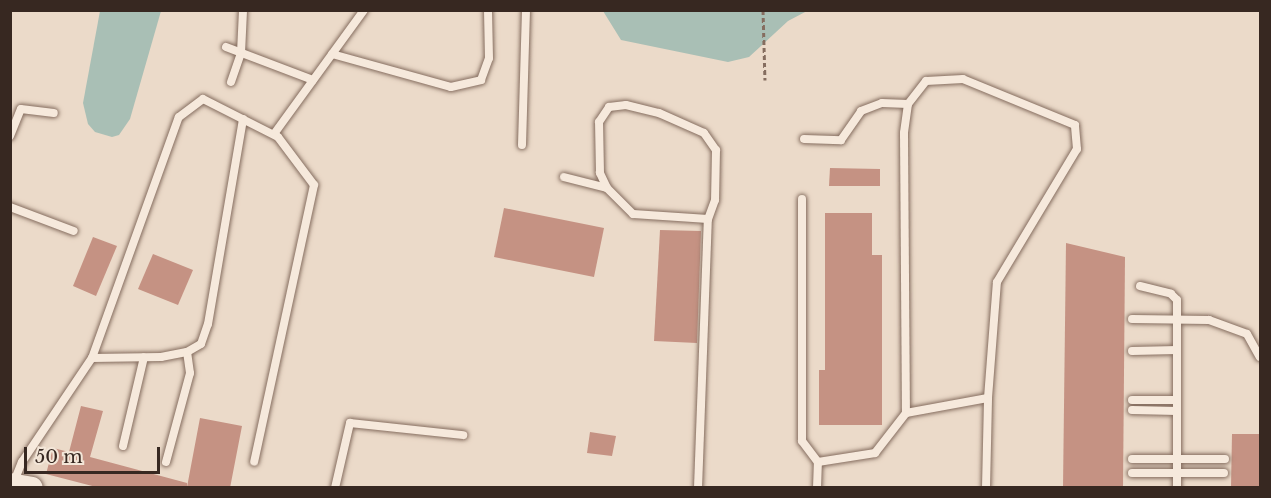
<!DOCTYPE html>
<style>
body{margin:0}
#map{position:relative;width:1271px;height:498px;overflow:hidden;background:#ebdac9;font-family:"Libre Baskerville",serif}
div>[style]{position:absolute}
.water>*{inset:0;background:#a9bfb5}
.building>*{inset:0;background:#c59283}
.path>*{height:3px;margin-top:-1.5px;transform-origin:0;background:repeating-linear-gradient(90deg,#856d5f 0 4.5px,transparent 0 7.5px)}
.roads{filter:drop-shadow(0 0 2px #856d5f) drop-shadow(0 0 2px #856d5f)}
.lane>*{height:8px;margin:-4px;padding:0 4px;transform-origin:4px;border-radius:4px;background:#f6e9dc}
.secondary>*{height:22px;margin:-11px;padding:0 11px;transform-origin:11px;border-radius:11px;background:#f6e9dc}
span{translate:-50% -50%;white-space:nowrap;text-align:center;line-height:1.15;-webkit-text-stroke:6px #f3e6d8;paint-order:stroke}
.frame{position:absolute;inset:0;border:12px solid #372821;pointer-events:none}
.scale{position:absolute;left:24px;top:447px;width:136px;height:27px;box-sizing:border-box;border:3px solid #372821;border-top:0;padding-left:8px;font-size:18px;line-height:21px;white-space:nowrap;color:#372821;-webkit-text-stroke:4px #f3e6d8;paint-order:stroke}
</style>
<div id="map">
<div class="water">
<i style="clip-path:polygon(100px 11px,161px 11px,130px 119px,119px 135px,112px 137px,95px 132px,88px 124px,83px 103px)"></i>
<i style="clip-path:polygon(603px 11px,807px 11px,788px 21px,749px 57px,728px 62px,621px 40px)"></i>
</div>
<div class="building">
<i style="clip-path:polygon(830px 168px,880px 169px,880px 186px,829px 186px)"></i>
<i style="clip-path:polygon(504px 208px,604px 228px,594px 277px,494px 257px)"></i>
<i style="clip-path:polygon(825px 213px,872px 213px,872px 255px,882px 255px,882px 425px,819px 425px,819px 370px,825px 370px)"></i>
<i style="clip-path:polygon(660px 230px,701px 231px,697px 343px,654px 341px)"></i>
<i style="clip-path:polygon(93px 237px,117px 246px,96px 296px,73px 286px)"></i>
<i style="clip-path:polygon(1066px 243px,1125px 257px,1123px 488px,1063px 488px)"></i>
<i style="clip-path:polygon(153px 254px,193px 270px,178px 305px,138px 289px)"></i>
<i style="clip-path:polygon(81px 406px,103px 411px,90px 457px,187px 483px,187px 487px,200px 418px,242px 426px,230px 488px,100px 488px,46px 474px,53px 448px,69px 452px)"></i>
<i style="clip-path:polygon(590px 432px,616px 436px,612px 456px,587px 453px)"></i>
<i style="clip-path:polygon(1232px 434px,1260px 434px,1260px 488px,1231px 488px)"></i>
</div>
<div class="path">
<i style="left:763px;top:10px;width:70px;rotate:88.4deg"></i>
</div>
<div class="roads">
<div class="lane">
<i style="left:226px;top:47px;width:93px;rotate:20.8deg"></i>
<i style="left:332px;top:54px;width:123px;rotate:15.5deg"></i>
<i style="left:451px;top:87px;width:31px;rotate:-13deg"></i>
<i style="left:481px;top:80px;width:23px;rotate:-70deg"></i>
<i style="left:489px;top:58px;width:48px;rotate:-91.2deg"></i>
<i style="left:231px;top:82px;width:31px;rotate:-71deg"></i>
<i style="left:241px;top:53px;width:43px;rotate:-87.3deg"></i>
<i style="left:274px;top:134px;width:153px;rotate:-54deg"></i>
<i style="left:10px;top:136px;width:29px;rotate:-68deg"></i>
<i style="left:21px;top:109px;width:33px;rotate:7deg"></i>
<i style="left:804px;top:139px;width:37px;rotate:2deg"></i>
<i style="left:841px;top:140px;width:35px;rotate:-55deg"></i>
<i style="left:861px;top:111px;width:22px;rotate:-21deg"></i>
<i style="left:882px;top:103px;width:26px;rotate:2deg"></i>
<i style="left:522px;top:145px;width:135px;rotate:-88.3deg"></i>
<i style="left:564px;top:177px;width:44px;rotate:14.3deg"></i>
<i style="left:802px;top:199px;width:242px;rotate:90deg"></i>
<i style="left:802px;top:441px;width:26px;rotate:53deg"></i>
<i style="left:10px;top:207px;width:68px;rotate:20.6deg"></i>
<i style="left:1140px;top:286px;width:32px;rotate:14deg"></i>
<i style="left:1171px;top:294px;width:8px;rotate:45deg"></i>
<i style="left:1177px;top:300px;width:188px;rotate:90deg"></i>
<i style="left:1132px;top:319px;width:77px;rotate:0.7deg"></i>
<i style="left:1209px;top:320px;width:40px;rotate:20.2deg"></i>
<i style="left:1247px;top:334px;width:26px;rotate:61deg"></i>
<i style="left:1132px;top:351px;width:45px;rotate:-1.3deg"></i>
<i style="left:92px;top:358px;width:69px;rotate:-0.8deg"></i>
<i style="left:161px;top:357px;width:26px;rotate:-11deg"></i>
<i style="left:187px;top:352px;width:16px;rotate:-30deg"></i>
<i style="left:201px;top:344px;width:21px;rotate:-71deg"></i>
<i style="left:208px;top:324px;width:208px;rotate:-80.3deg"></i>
<i style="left:1132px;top:400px;width:45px"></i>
<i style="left:1132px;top:410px;width:45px;rotate:1.3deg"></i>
<i style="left:123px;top:446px;width:91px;rotate:-76.7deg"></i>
<i style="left:1132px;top:459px;width:93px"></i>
<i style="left:166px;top:462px;width:92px;rotate:-74.9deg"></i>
<i style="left:190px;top:373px;width:21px;rotate:-98deg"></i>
<i style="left:1132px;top:473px;width:92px"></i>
<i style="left:13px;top:484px;width:24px;rotate:-68deg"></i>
<i style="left:22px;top:462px;width:125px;rotate:-56.1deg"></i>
<i style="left:92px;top:358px;width:256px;rotate:-70.2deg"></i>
<i style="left:179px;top:117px;width:30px;rotate:-37deg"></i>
<i style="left:203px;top:99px;width:84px;rotate:26.9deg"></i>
<i style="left:278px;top:137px;width:60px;rotate:53.1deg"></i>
<i style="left:314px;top:185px;width:283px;rotate:102.2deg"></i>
<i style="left:335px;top:488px;width:67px;rotate:-77deg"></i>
<i style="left:350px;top:423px;width:114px;rotate:6.1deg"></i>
<i style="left:698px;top:488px;width:269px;rotate:-87.9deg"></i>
<i style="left:708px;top:219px;width:75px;rotate:-176.2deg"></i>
<i style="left:633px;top:214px;width:37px;rotate:-135deg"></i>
<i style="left:607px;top:188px;width:17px;rotate:-115deg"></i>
<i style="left:600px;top:173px;width:51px;rotate:-91.1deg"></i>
<i style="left:599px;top:122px;width:18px;rotate:-56deg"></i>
<i style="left:609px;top:107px;width:17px;rotate:-7deg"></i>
<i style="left:626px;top:105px;width:34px;rotate:14deg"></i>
<i style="left:659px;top:113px;width:49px;rotate:24deg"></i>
<i style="left:704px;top:133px;width:21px;rotate:55deg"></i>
<i style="left:716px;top:150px;width:50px;rotate:91.1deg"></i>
<i style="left:715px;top:200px;width:20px;rotate:110deg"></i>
<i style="left:817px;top:488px;width:26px;rotate:-88deg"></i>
<i style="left:818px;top:462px;width:58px;rotate:-9deg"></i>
<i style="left:875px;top:453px;width:51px;rotate:-52.2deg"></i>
<i style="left:906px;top:413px;width:83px;rotate:-10.4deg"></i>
<i style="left:988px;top:398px;width:116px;rotate:-85.6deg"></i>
<i style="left:997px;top:282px;width:155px;rotate:-59deg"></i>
<i style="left:1077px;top:149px;width:24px;rotate:-95deg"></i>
<i style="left:1075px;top:125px;width:121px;rotate:-157.7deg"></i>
<i style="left:963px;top:79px;width:37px;rotate:177deg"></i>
<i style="left:926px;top:81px;width:29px;rotate:128deg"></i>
<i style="left:908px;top:104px;width:29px;rotate:98deg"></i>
<i style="left:904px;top:133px;width:280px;rotate:89.6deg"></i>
<i style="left:986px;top:488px;width:90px;rotate:-88.7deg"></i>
</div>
<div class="secondary">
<i style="left:10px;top:484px;width:22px;rotate:10deg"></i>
</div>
</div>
<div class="frame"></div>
<div class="scale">50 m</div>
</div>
